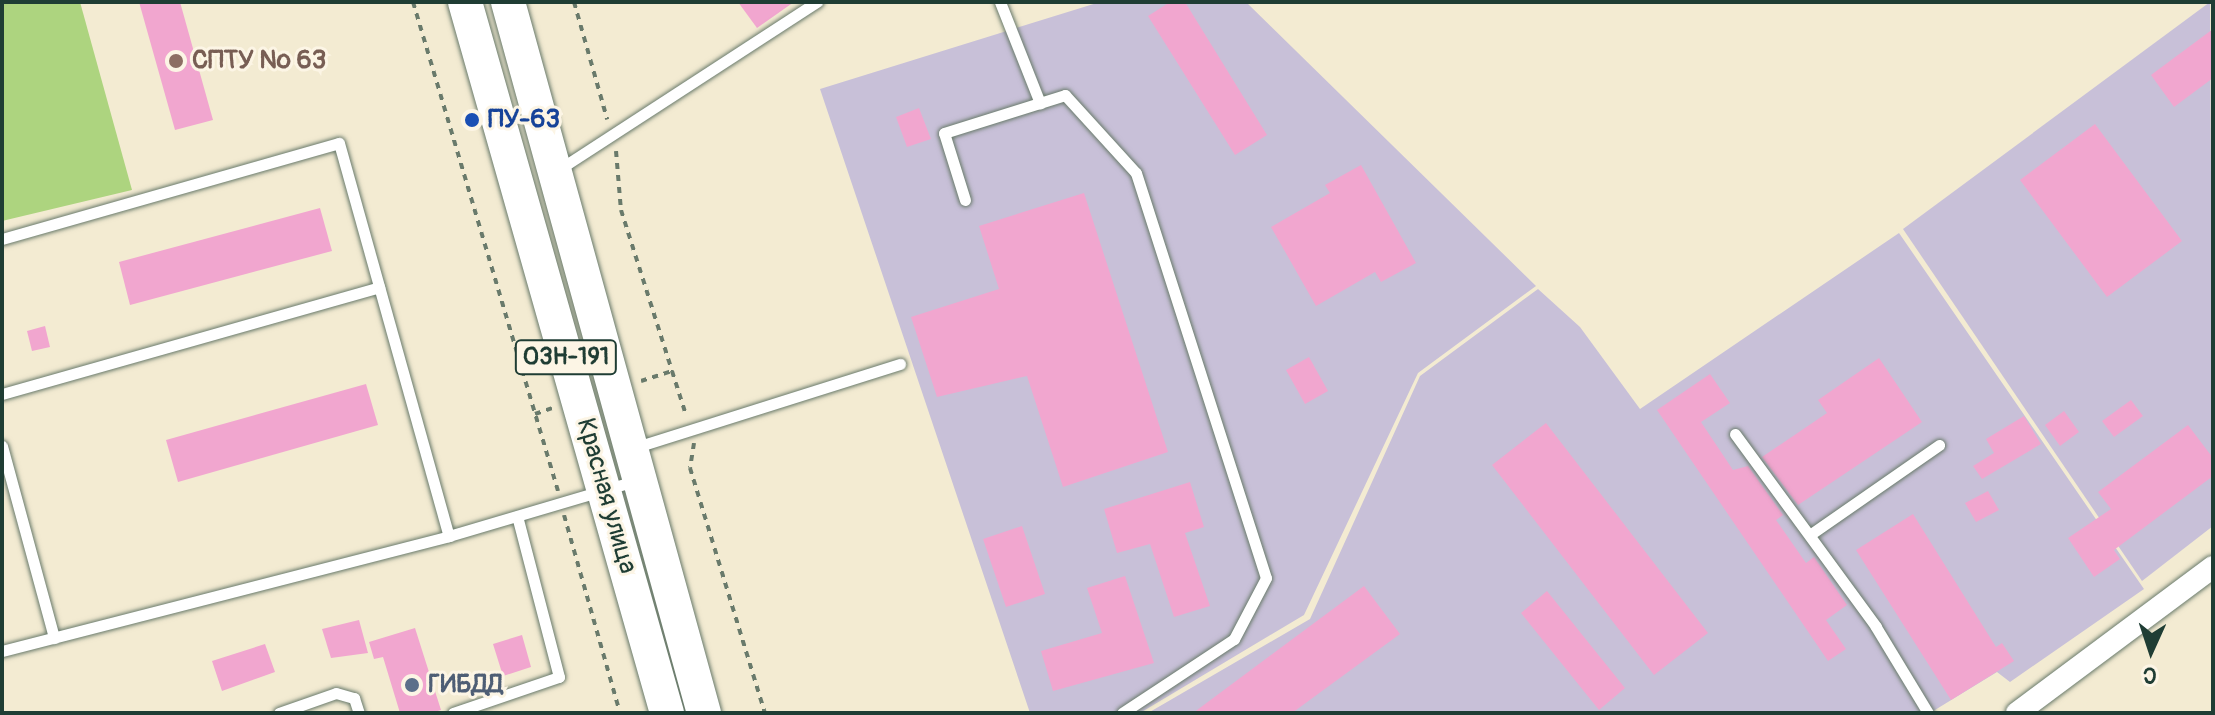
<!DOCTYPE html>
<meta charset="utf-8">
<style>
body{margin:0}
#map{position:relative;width:2215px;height:715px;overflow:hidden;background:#f3ebd2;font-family:Pangolin,sans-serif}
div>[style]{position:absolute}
.industrial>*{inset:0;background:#c8c0d8}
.green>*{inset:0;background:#add47f}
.building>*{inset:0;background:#f1a6cf}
.path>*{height:4px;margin-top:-2px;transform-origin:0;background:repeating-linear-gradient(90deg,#697a6b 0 6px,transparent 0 12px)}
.roads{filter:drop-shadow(0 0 2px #697a6b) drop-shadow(0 0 2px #697a6b)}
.service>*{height:11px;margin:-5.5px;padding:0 5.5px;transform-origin:5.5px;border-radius:5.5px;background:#fff}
.minor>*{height:22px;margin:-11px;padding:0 11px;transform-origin:11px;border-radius:11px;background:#fff}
.primary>*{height:34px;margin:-17px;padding:0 17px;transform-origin:17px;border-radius:17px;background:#fff}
.dots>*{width:22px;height:22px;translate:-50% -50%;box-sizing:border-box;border:4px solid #fcf5e5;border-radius:50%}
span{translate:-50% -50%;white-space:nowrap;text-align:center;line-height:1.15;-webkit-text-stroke:6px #fcf5e5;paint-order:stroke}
.shield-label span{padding:2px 6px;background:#fcf5e5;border:2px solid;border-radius:6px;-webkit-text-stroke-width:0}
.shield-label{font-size:24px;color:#1f3d34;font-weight:700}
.education-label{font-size:26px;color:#785e54;font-weight:700}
.left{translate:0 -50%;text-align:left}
.transit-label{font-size:26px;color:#164399;font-weight:700}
.street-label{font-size:26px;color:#1f3d34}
.service-label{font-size:26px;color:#4e5e75;font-weight:700}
.frame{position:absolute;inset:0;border:4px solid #1f3d34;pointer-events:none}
.north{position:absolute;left:2111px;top:611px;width:80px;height:80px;-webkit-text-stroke:6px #fcf5e5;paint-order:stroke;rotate:183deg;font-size:22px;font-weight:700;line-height:32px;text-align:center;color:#1f3d34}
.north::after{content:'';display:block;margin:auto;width:28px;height:36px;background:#1f3d34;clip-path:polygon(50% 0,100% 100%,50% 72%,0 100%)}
</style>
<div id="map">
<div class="industrial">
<i style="clip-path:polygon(1100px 2px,1246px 2px,1536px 286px,1418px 373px,1304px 615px,1140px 713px,1030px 713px,820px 89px)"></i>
<i style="clip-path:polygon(2210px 2px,2213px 526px,2142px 581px,1903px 229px)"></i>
<i style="clip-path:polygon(1899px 233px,2144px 589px,2010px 682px,1997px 672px,1930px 713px,1148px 713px,1310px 619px,1420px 376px,1538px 289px,1580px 327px,1640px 409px)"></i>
</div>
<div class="green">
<i style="clip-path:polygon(2px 2px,80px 2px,132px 190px,2px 221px)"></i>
</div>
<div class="building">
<i style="clip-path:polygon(139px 2px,180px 2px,213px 120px,175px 130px)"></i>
<i style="clip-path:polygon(738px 2px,794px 2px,757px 28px)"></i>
<i style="clip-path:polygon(1170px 2px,1185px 2px,1267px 135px,1235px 155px,1148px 16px)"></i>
<i style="clip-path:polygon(2213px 29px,2213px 78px,2174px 107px,2151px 75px)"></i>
<i style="clip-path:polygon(919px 108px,931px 139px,907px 147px,896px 117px)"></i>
<i style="clip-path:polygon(2095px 124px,2182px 241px,2107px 297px,2020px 180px)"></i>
<i style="clip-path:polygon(1361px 165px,1416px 263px,1381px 282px,1375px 272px,1316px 306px,1271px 227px,1330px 193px,1325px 185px)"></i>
<i style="clip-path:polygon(1084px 193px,1168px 452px,1063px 487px,1027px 376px,937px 397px,911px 317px,999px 289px,979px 226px)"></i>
<i style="clip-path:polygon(320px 208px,332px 251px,130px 305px,119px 262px)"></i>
<i style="clip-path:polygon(45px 326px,50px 347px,32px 351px,27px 331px)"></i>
<i style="clip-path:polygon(1309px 357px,1328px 391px,1305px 404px,1286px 370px)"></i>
<i style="clip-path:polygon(1879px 358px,1922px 422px,1798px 505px,1762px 457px,1827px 413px,1818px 400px)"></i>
<i style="clip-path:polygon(1710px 374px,1730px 403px,1701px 422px,1733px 470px,1748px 466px,1783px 515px,1776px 520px,1806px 563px,1814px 557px,1847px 605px,1826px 620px,1846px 649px,1828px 661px,1657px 410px)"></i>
<i style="clip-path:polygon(366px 384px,378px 425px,178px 482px,166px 440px)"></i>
<i style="clip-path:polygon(2131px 400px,2143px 416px,2114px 437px,2102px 421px)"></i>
<i style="clip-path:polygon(2064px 411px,2079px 432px,2060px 446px,2045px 425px)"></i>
<i style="clip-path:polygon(2024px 416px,2041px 444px,1982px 479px,1973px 466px,1994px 453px,1986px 439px)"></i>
<i style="clip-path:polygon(1546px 423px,1708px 633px,1654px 675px,1492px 465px)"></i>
<i style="clip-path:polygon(2188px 425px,2213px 458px,2213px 476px,2114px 550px,2120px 559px,2094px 577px,2068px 538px,2111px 509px,2098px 492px)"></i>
<i style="clip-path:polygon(1190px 482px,1204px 527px,1185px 533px,1210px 606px,1174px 617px,1150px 544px,1117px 553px,1104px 509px)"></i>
<i style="clip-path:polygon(1988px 491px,1999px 510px,1976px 522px,1965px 503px)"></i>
<i style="clip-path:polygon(1913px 514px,1996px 647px,2002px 643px,2014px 661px,1951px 700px,1856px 550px)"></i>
<i style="clip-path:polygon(1022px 526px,1045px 594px,1006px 607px,983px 539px)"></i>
<i style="clip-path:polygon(1125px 576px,1154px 663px,1053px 691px,1041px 651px,1102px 633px,1087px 588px)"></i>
<i style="clip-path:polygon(1364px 586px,1400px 634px,1292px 713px,1193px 713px)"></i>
<i style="clip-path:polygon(1547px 591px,1625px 688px,1599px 710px,1521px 613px)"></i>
<i style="clip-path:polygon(359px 620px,368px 653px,331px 658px,322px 629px)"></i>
<i style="clip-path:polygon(415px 628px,441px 710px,431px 713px,400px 713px,383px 657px,374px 659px,369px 642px)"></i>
<i style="clip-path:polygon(522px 635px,531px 667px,503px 676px,493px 644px)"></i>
<i style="clip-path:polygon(265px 644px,275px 672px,222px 691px,212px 661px)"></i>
</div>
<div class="path">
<i style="left:413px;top:2px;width:510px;rotate:73.48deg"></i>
<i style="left:574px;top:2px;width:122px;rotate:74.2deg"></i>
<i style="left:616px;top:151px;width:59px;rotate:85.2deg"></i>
<i style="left:621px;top:210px;width:169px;rotate:72.4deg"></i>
<i style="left:641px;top:381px;width:33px;rotate:-18deg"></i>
<i style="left:672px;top:371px;width:46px;rotate:72.3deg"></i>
<i style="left:535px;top:414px;width:18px;rotate:-19deg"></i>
<i style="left:694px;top:443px;width:25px;rotate:99deg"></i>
<i style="left:690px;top:468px;width:256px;rotate:73deg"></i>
<i style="left:564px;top:515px;width:206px;rotate:74.2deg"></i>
</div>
<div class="roads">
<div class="service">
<i style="left:1000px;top:2px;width:109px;rotate:68.4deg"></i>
<i style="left:558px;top:170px;width:309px;rotate:-33deg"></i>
<i style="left:965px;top:200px;width:70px;rotate:-107.4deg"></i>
<i style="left:944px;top:133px;width:127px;rotate:-17.4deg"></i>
<i style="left:1065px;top:95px;width:105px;rotate:47.7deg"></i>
<i style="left:1136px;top:173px;width:425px;rotate:72.2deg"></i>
<i style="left:1266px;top:578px;width:69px;rotate:117.7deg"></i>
<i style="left:1234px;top:639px;width:134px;rotate:146.5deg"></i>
<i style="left:2px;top:239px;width:350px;rotate:-15.9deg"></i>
<i style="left:339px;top:143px;width:408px;rotate:74.4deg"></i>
<i style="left:2px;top:394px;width:392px;rotate:-15.8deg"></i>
<i style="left:1735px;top:434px;width:239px;rotate:53.8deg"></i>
<i style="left:1876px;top:627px;width:100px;rotate:58.8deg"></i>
<i style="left:2px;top:446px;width:199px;rotate:74.8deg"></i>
<i style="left:633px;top:448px;width:280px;rotate:-17.5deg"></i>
<i style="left:1811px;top:534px;width:156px;rotate:-34.8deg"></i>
<i style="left:2px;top:651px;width:462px;rotate:-14.4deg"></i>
<i style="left:449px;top:536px;width:197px;rotate:-16.5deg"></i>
<i style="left:279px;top:713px;width:60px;rotate:-19.3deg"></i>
<i style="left:336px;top:693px;width:19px;rotate:16deg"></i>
<i style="left:354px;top:698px;width:16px;rotate:72deg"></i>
<i style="left:453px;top:713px;width:112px;rotate:-18.8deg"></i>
<i style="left:559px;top:677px;width:166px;rotate:-104.6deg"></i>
</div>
<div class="minor">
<i style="left:2017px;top:713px;width:244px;rotate:-36.7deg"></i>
</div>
<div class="primary">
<i style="left:465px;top:2px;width:739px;rotate:74.14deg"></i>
<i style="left:508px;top:2px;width:738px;rotate:74.59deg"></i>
</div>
</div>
<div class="dots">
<i style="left:176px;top:61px;background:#8d6e63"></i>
<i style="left:472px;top:120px;background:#1a4fb4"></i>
<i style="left:412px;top:685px;background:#5c6f8a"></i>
</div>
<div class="shield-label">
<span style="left:566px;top:357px">03Н-191</span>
</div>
<div class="education-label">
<span class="left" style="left:192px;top:61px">СПТУ № 63</span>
</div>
<div class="transit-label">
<span class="left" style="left:488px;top:120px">ПУ-63</span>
</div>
<div class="street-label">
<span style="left:606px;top:496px;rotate:74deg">Красная улица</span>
</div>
<div class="service-label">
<span class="left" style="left:428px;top:685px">ГИБДД</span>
</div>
<div class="frame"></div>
<div class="north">С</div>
</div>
